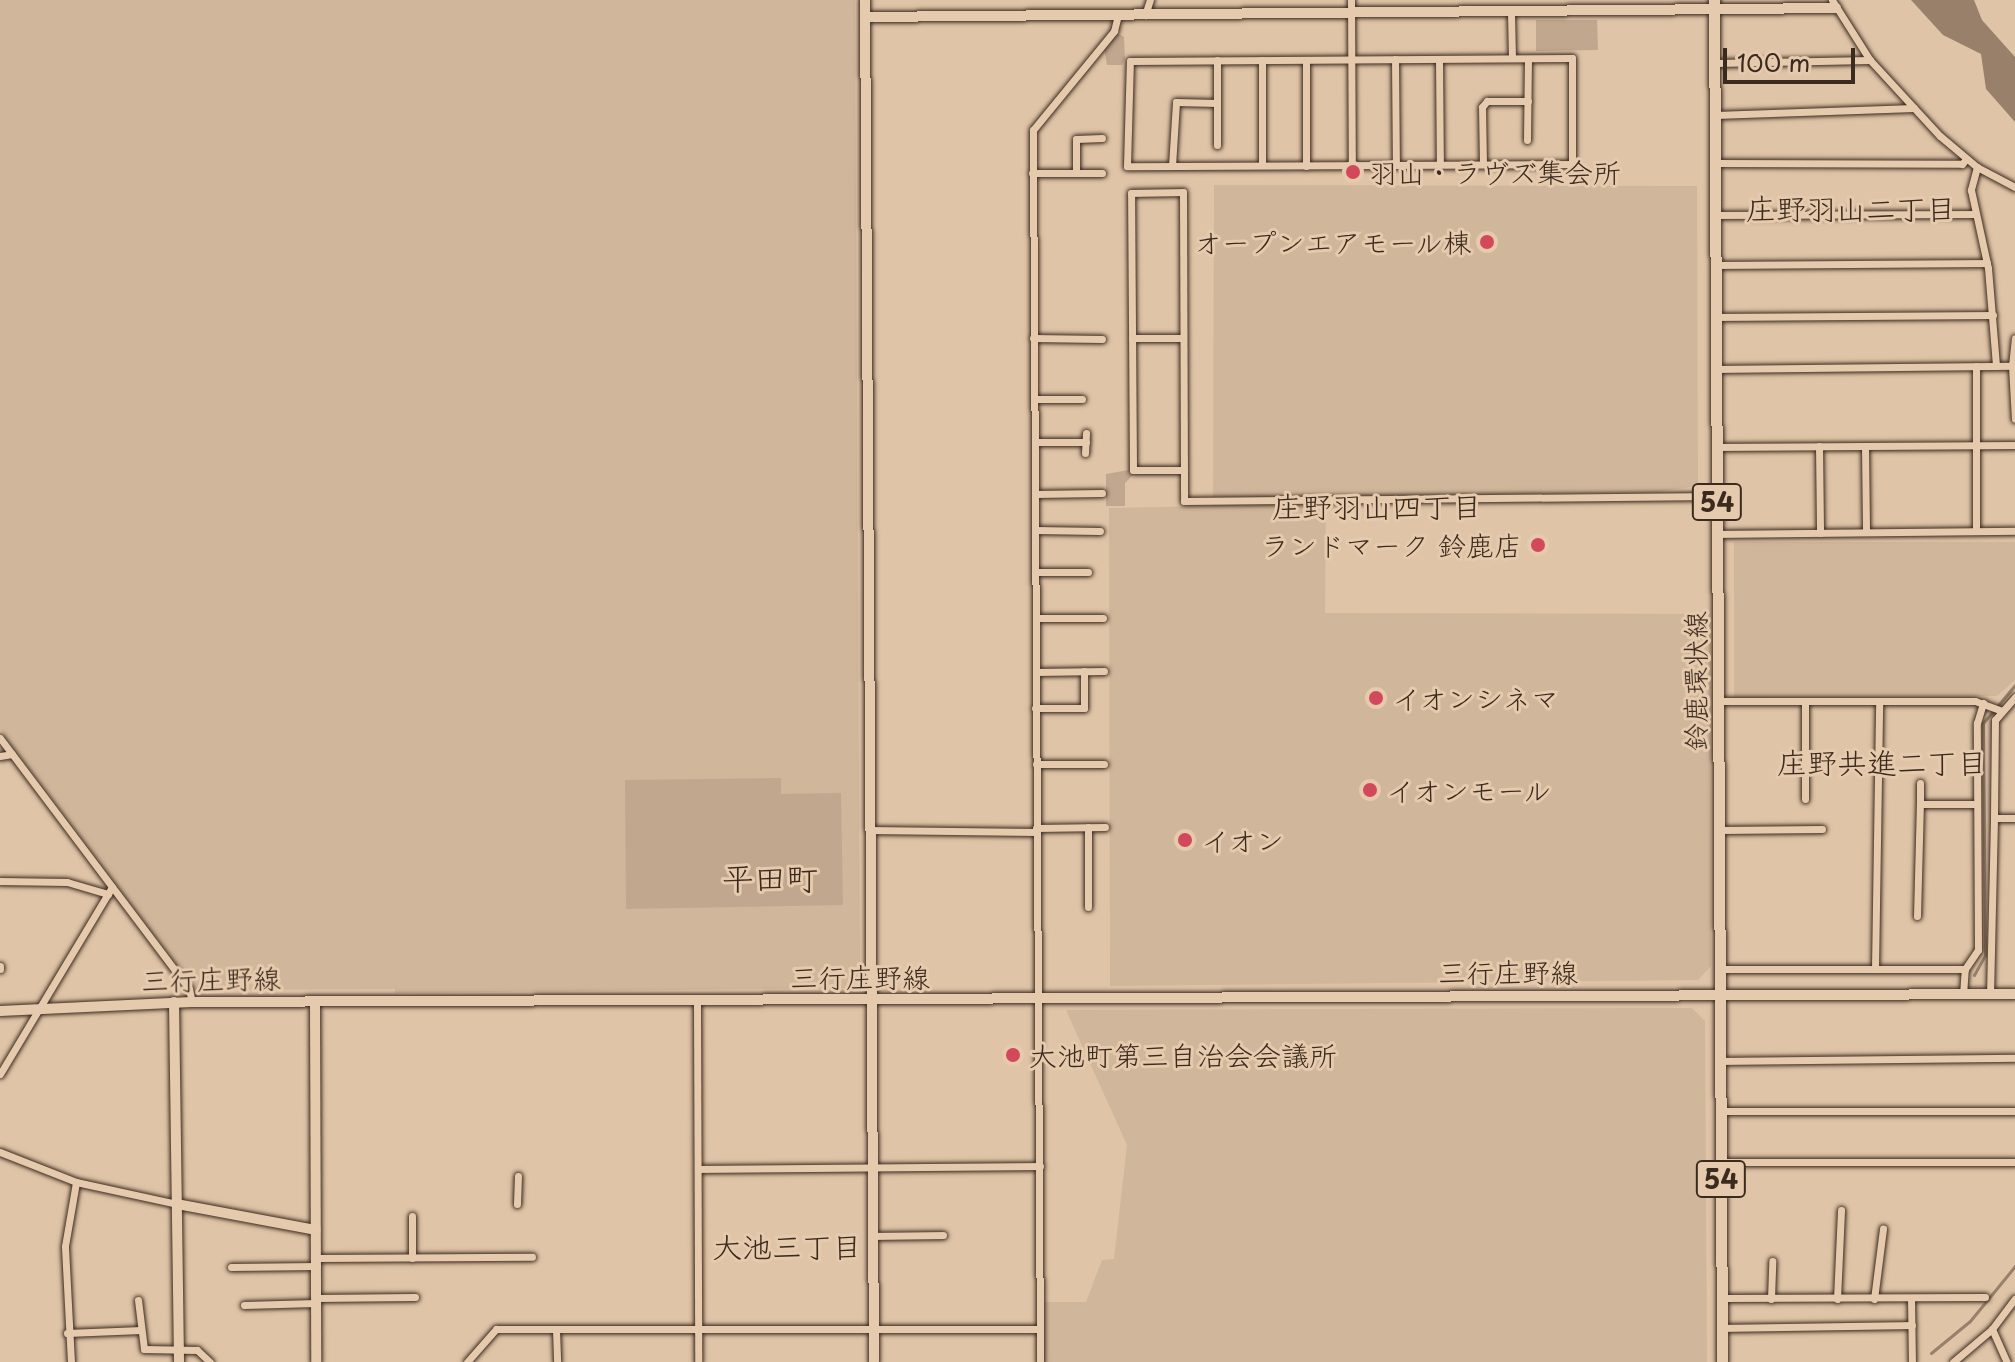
<!DOCTYPE html>
<meta charset="utf-8">
<style>
body{margin:0}
#map{position:relative;width:2015px;height:1362px;overflow:hidden;background:#dfc4a7;font-family:"Playpen Sans","Klee One",sans-serif}
div>[style]{position:absolute}
.built>*{inset:0;background:#d0b69a}
.green>*{inset:0;background:#c1a78e}
.water>*{inset:0;background:#98806b}
.stream>*{height:3px;margin:-1.5px;padding:0 1.5px;transform-origin:1.5px;border-radius:1.5px;background:#98806b}
.roads{filter:drop-shadow(0 0 2px #3b2a1e) drop-shadow(0 0 2px #3b2a1e)}
.street>*{height:7px;margin:-3.5px;padding:0 3.5px;transform-origin:3.5px;border-radius:3.5px;background:#e6caad}
.secondary>*{height:10px;margin:-5px;padding:0 5px;transform-origin:5px;border-radius:5px;background:#e6caad}
.primary>*{height:11px;margin:-5.5px;padding:0 5.5px;transform-origin:5.5px;border-radius:5.5px;background:#e6caad}
.dots>*{width:22px;height:22px;translate:-50% -50%;box-sizing:border-box;border:4px solid #e6caad;border-radius:50%}
span{translate:-50% -50%;white-space:nowrap;text-align:center;line-height:1.15;-webkit-text-stroke:6px #e6caad;paint-order:stroke}
.shield-label span{padding:2px 6px;background:#e6caad;border:2px solid;border-radius:6px;-webkit-text-stroke-width:0}
.shield-label{font-size:26px;color:#3b2a1e;font-weight:700}
.poi-label{font-size:28px;color:#3b2a1e}
.left{translate:0 -50%;text-align:left}
.right{translate:-100% -50%;text-align:right}
.street-label{font-size:28px;color:#3b2a1e}
.neighbourhood-label{font-size:30px;color:#3b2a1e}
.quarter-label{font-size:32px;color:#3b2a1e}
.scale{position:absolute;left:1723px;top:48px;width:132px;height:36px;box-sizing:border-box;border:4px solid #3b2a1e;border-top:0;padding-left:10px;font-size:24px;line-height:28px;white-space:nowrap;color:#3b2a1e;-webkit-text-stroke:6px #e6caad;paint-order:stroke}
</style>
<div id="map">
<div class="built">
<i style="clip-path:polygon(0 0,855px 0,860px 978px,849px 988px,395px 993px,395px 989px,196px 990px,0 729px)"></i>
<i style="clip-path:polygon(1214px 185px,1697px 186px,1698px 486px,1657px 492px,1326px 496px,1325px 613px,1710px 614px,1711px 966px,1698px 980px,1110px 986px,1109px 508px,1213px 506px)"></i>
<i style="clip-path:polygon(1734px 542px,2015px 542px,2015px 680px,1997px 696px,1734px 697px)"></i>
<i style="clip-path:polygon(1692px 1008px,1705px 1021px,1707px 1362px,1044px 1362px,1043px 1302px,1086px 1302px,1102px 1260px,1114px 1259px,1127px 1145px,1066px 1010px)"></i>
</div>
<div class="green">
<i style="clip-path:polygon(1536px 20px,1597px 20px,1598px 50px,1536px 51px)"></i>
<i style="clip-path:polygon(1117px 33px,1124px 37px,1125px 60px,1122px 65px,1107px 65px,1104px 48px)"></i>
<i style="clip-path:polygon(1129px 470px,1134px 474px,1125px 483px,1125px 506px,1106px 506px,1106px 474px)"></i>
<i style="clip-path:polygon(781px 778px,781px 794px,841px 793px,843px 905px,626px 909px,625px 780px)"></i>
</div>
<div class="water">
<i style="clip-path:polygon(1911px 0,1974px 0,1982px 20px,2015px 57px,2015px 122px,1986px 89px,1981px 54px,1943px 35px)"></i>
</div>
<div class="stream">
<i style="left:1974px;top:975px;width:23px;rotate:-61deg"></i>
<i style="left:1985px;top:955px;width:232px;rotate:-90.5deg"></i>
<i style="left:1983px;top:723px;width:50px;rotate:-49.9deg"></i>
<i style="left:1931px;top:1353px;width:50px;rotate:-39.4deg"></i>
<i style="left:1970px;top:1321px;width:71px;rotate:-50.7deg"></i>
</div>
<div class="roads">
<div class="street">
<i style="left:1351px;top:0;width:165px;rotate:89.7deg"></i>
<i style="left:1832px;top:0;width:71px;rotate:57.7deg"></i>
<i style="left:1870px;top:60px;width:103px;rotate:47.4deg"></i>
<i style="left:1940px;top:136px;width:48px;rotate:40deg"></i>
<i style="left:1977px;top:167px;width:43px;rotate:27.8deg"></i>
<i style="left:1511px;top:13px;width:45px;rotate:88.7deg"></i>
<i style="left:1145px;top:15px;width:16px;rotate:-72deg"></i>
<i style="left:1572px;top:58px;width:106px;rotate:90deg"></i>
<i style="left:1572px;top:164px;width:445px;rotate:179.7deg"></i>
<i style="left:1127px;top:166px;width:105px;rotate:-88.4deg"></i>
<i style="left:1130px;top:61px;width:442px;rotate:-0.4deg"></i>
<i style="left:1395px;top:59px;width:106px;rotate:89.5deg"></i>
<i style="left:1439px;top:59px;width:105px;rotate:89.5deg"></i>
<i style="left:1262px;top:60px;width:105px;rotate:90deg"></i>
<i style="left:1306px;top:60px;width:106px;rotate:90deg"></i>
<i style="left:1715px;top:63px;width:155px;rotate:-1.1deg"></i>
<i style="left:1715px;top:115px;width:199px;rotate:-2deg"></i>
<i style="left:1527px;top:140px;width:81px;rotate:-89.3deg"></i>
<i style="left:1217px;top:145px;width:85px;rotate:-90deg"></i>
<i style="left:1715px;top:163px;width:247px;rotate:0.2deg"></i>
<i style="left:1962px;top:164px;width:6px;rotate:-51deg"></i>
<i style="left:1483px;top:164px;width:57px;rotate:-91deg"></i>
<i style="left:1482px;top:107px;width:8px;rotate:-50deg"></i>
<i style="left:1487px;top:101px;width:41px"></i>
<i style="left:1172px;top:166px;width:64px;rotate:-86.4deg"></i>
<i style="left:1176px;top:102px;width:41px;rotate:1.4deg"></i>
<i style="left:1977px;top:167px;width:24px;rotate:105deg"></i>
<i style="left:1971px;top:190px;width:80px;rotate:77.7deg"></i>
<i style="left:1988px;top:268px;width:98px;rotate:85.3deg"></i>
<i style="left:1032px;top:173px;width:70px"></i>
<i style="left:1076px;top:173px;width:34px;rotate:-90deg"></i>
<i style="left:1076px;top:139px;width:26px;rotate:-2deg"></i>
<i style="left:1716px;top:215px;width:258px;rotate:-0.2deg"></i>
<i style="left:1716px;top:265px;width:271px;rotate:-0.4deg"></i>
<i style="left:1716px;top:317px;width:277px;rotate:-0.4deg"></i>
<i style="left:1033px;top:338px;width:69px;rotate:0.8deg"></i>
<i style="left:1132px;top:338px;width:51px"></i>
<i style="left:1976px;top:366px;width:165px;rotate:90deg"></i>
<i style="left:2012px;top:366px;width:28px;rotate:-84deg"></i>
<i style="left:1716px;top:369px;width:296px;rotate:-0.6deg"></i>
<i style="left:2012px;top:366px;width:53px;rotate:86.8deg"></i>
<i style="left:1034px;top:399px;width:48px"></i>
<i style="left:1035px;top:442px;width:51px"></i>
<i style="left:1819px;top:446px;width:87px;rotate:89.3deg"></i>
<i style="left:1865px;top:446px;width:86px;rotate:89.3deg"></i>
<i style="left:1717px;top:447px;width:298px;rotate:-0.4deg"></i>
<i style="left:1085px;top:453px;width:20px;rotate:-87deg"></i>
<i style="left:1184px;top:470px;width:51px;rotate:180deg"></i>
<i style="left:1133px;top:470px;width:277px;rotate:-90.4deg"></i>
<i style="left:1131px;top:193px;width:52px;rotate:-1.1deg"></i>
<i style="left:1183px;top:192px;width:309px;rotate:89.8deg"></i>
<i style="left:1184px;top:501px;width:533px;rotate:-0.54deg"></i>
<i style="left:1035px;top:494px;width:67px;rotate:-0.9deg"></i>
<i style="left:1035px;top:530px;width:65px;rotate:0.9deg"></i>
<i style="left:1717px;top:534px;width:298px;rotate:-0.6deg"></i>
<i style="left:1035px;top:572px;width:53px"></i>
<i style="left:1036px;top:618px;width:67px"></i>
<i style="left:1036px;top:672px;width:68px;rotate:-0.8deg"></i>
<i style="left:2015px;top:697px;width:30px;rotate:131deg"></i>
<i style="left:1995px;top:720px;width:98px;rotate:90.6deg"></i>
<i style="left:1994px;top:818px;width:21px"></i>
<i style="left:1719px;top:701px;width:256px"></i>
<i style="left:1975px;top:701px;width:29px;rotate:20deg"></i>
<i style="left:1035px;top:708px;width:49px"></i>
<i style="left:1084px;top:708px;width:37px;rotate:-90deg"></i>
<i style="left:0;top:738px;width:314px;rotate:53deg"></i>
<i style="left:189px;top:989px;width:13px;rotate:77deg"></i>
<i style="left:0;top:756px;width:12px;rotate:-9deg"></i>
<i style="left:1036px;top:764px;width:68px"></i>
<i style="left:1805px;top:799px;width:98px;rotate:-90deg"></i>
<i style="left:1920px;top:804px;width:21px;rotate:-90deg"></i>
<i style="left:1088px;top:827px;width:80px;rotate:90deg"></i>
<i style="left:1036px;top:828px;width:69px;rotate:-0.8deg"></i>
<i style="left:869px;top:830px;width:167px;rotate:0.7deg"></i>
<i style="left:1720px;top:830px;width:102px;rotate:-0.6deg"></i>
<i style="left:0;top:881px;width:67px;rotate:0.9deg"></i>
<i style="left:67px;top:882px;width:43px;rotate:16.3deg"></i>
<i style="left:1917px;top:916px;width:112px;rotate:-88.5deg"></i>
<i style="left:1920px;top:804px;width:57px"></i>
<i style="left:0;top:966px;width:3px;rotate:90deg"></i>
<i style="left:1720px;top:969px;width:245px"></i>
<i style="left:1875px;top:969px;width:268px;rotate:-89.1deg"></i>
<i style="left:1963px;top:995px;width:26px;rotate:-86deg"></i>
<i style="left:1965px;top:969px;width:23px;rotate:-56deg"></i>
<i style="left:1978px;top:950px;width:227px;rotate:-90.3deg"></i>
<i style="left:1977px;top:723px;width:21px;rotate:-73deg"></i>
<i style="left:1990px;top:995px;width:177px;rotate:-88.7deg"></i>
<i style="left:697px;top:1001px;width:361px;rotate:89.8deg"></i>
<i style="left:1720px;top:1061px;width:295px;rotate:-0.6deg"></i>
<i style="left:0;top:1074px;width:218px;rotate:-59.1deg"></i>
<i style="left:1721px;top:1111px;width:294px"></i>
<i style="left:0;top:1152px;width:82px;rotate:21.5deg"></i>
<i style="left:76px;top:1182px;width:103px;rotate:12.3deg"></i>
<i style="left:1721px;top:1162px;width:294px"></i>
<i style="left:698px;top:1169px;width:342px;rotate:-0.5deg"></i>
<i style="left:517px;top:1204px;width:28px;rotate:-88deg"></i>
<i style="left:412px;top:1216px;width:42px;rotate:90deg"></i>
<i style="left:873px;top:1236px;width:70px;rotate:-0.8deg"></i>
<i style="left:317px;top:1258px;width:215px;rotate:-0.3deg"></i>
<i style="left:231px;top:1267px;width:86px;rotate:-0.7deg"></i>
<i style="left:316px;top:1298px;width:99px;rotate:-0.6deg"></i>
<i style="left:1722px;top:1298px;width:263px;rotate:-0.2deg"></i>
<i style="left:1771px;top:1299px;width:38px;rotate:-88deg"></i>
<i style="left:1837px;top:1299px;width:89px;rotate:-87.4deg"></i>
<i style="left:1874px;top:1299px;width:71px;rotate:-82.7deg"></i>
<i style="left:1911px;top:1299px;width:63px;rotate:89.1deg"></i>
<i style="left:138px;top:1300px;width:49px;rotate:83deg"></i>
<i style="left:144px;top:1349px;width:53px;rotate:1.1deg"></i>
<i style="left:197px;top:1350px;width:18px;rotate:43deg"></i>
<i style="left:244px;top:1305px;width:72px;rotate:-1.6deg"></i>
<i style="left:1722px;top:1328px;width:190px;rotate:-0.9deg"></i>
<i style="left:556px;top:1329px;width:33px;rotate:88deg"></i>
<i style="left:1992px;top:1329px;width:36px;rotate:66deg"></i>
<i style="left:67px;top:1333px;width:74px;rotate:-2.3deg"></i>
<i style="left:71px;top:1362px;width:116px;rotate:-93deg"></i>
<i style="left:65px;top:1246px;width:65px;rotate:-80.2deg"></i>
<i style="left:467px;top:1362px;width:44px;rotate:-48.7deg"></i>
<i style="left:496px;top:1329px;width:544px"></i>
<i style="left:1040px;top:1362px;width:1232px;rotate:-90.33deg"></i>
<i style="left:1033px;top:130px;width:128px;rotate:-50.7deg"></i>
<i style="left:1114px;top:31px;width:16px;rotate:-76deg"></i>
<i style="left:1953px;top:1362px;width:51px;rotate:-40.2deg"></i>
<i style="left:1992px;top:1329px;width:38px;rotate:-53deg"></i>
</div>
<div class="secondary">
<i style="left:865px;top:0;width:1362px;rotate:89.62deg"></i>
<i style="left:865px;top:17px;width:971px;rotate:-0.53deg"></i>
<i style="left:315px;top:1001px;width:361px;rotate:89.8deg"></i>
<i style="left:174px;top:1002px;width:360px;rotate:89.2deg"></i>
<i style="left:0;top:1011px;width:192px;rotate:-2.7deg"></i>
<i style="left:192px;top:1002px;width:1823px;rotate:-0.25deg"></i>
<i style="left:177px;top:1204px;width:141px;rotate:10.6deg"></i>
</div>
<div class="primary">
<i style="left:1714px;top:0;width:1362px;rotate:89.66deg"></i>
</div>
</div>
<div class="dots">
<i style="left:1353px;top:172px;background:#d1495b"></i>
<i style="left:1487px;top:242px;background:#d1495b"></i>
<i style="left:1538px;top:545px;background:#d1495b"></i>
<i style="left:1376px;top:698px;background:#d1495b"></i>
<i style="left:1370px;top:790px;background:#d1495b"></i>
<i style="left:1185px;top:840px;background:#d1495b"></i>
<i style="left:1013px;top:1055px;background:#d1495b"></i>
</div>
<div class="shield-label">
<span style="left:1717px;top:502px">54</span>
<span style="left:1721px;top:1179px">54</span>
</div>
<div class="poi-label">
<span class="left" style="left:1369px;top:172px">羽山・ラヴズ集会所</span>
<span class="right" style="left:1471px;top:242px">オープンエアモール棟</span>
<span class="right" style="left:1522px;top:545px">ランドマーク 鈴鹿店</span>
<span class="left" style="left:1392px;top:698px">イオンシネマ</span>
<span class="left" style="left:1386px;top:790px">イオンモール</span>
<span class="left" style="left:1201px;top:840px">イオン</span>
<span class="left" style="left:1029px;top:1055px">大池町第三自治会会議所</span>
</div>
<div class="street-label">
<span style="left:1695px;top:681px;rotate:-90deg">鈴鹿環状線</span>
<span style="left:1508px;top:972px">三行庄野線</span>
<span style="left:860px;top:977px">三行庄野線</span>
<span style="left:211px;top:979px;rotate:-1deg">三行庄野線</span>
</div>
<div class="neighbourhood-label">
<span style="left:1851px;top:208px">庄野羽山二丁目</span>
<span style="left:1377px;top:506px">庄野羽山四丁目</span>
<span style="left:1882px;top:762px">庄野共進二丁目</span>
<span style="left:787px;top:1246px">大池三丁目</span>
</div>
<div class="quarter-label">
<span style="left:770px;top:877px">平田町</span>
</div>
<div class="scale">100 m</div>
</div>
